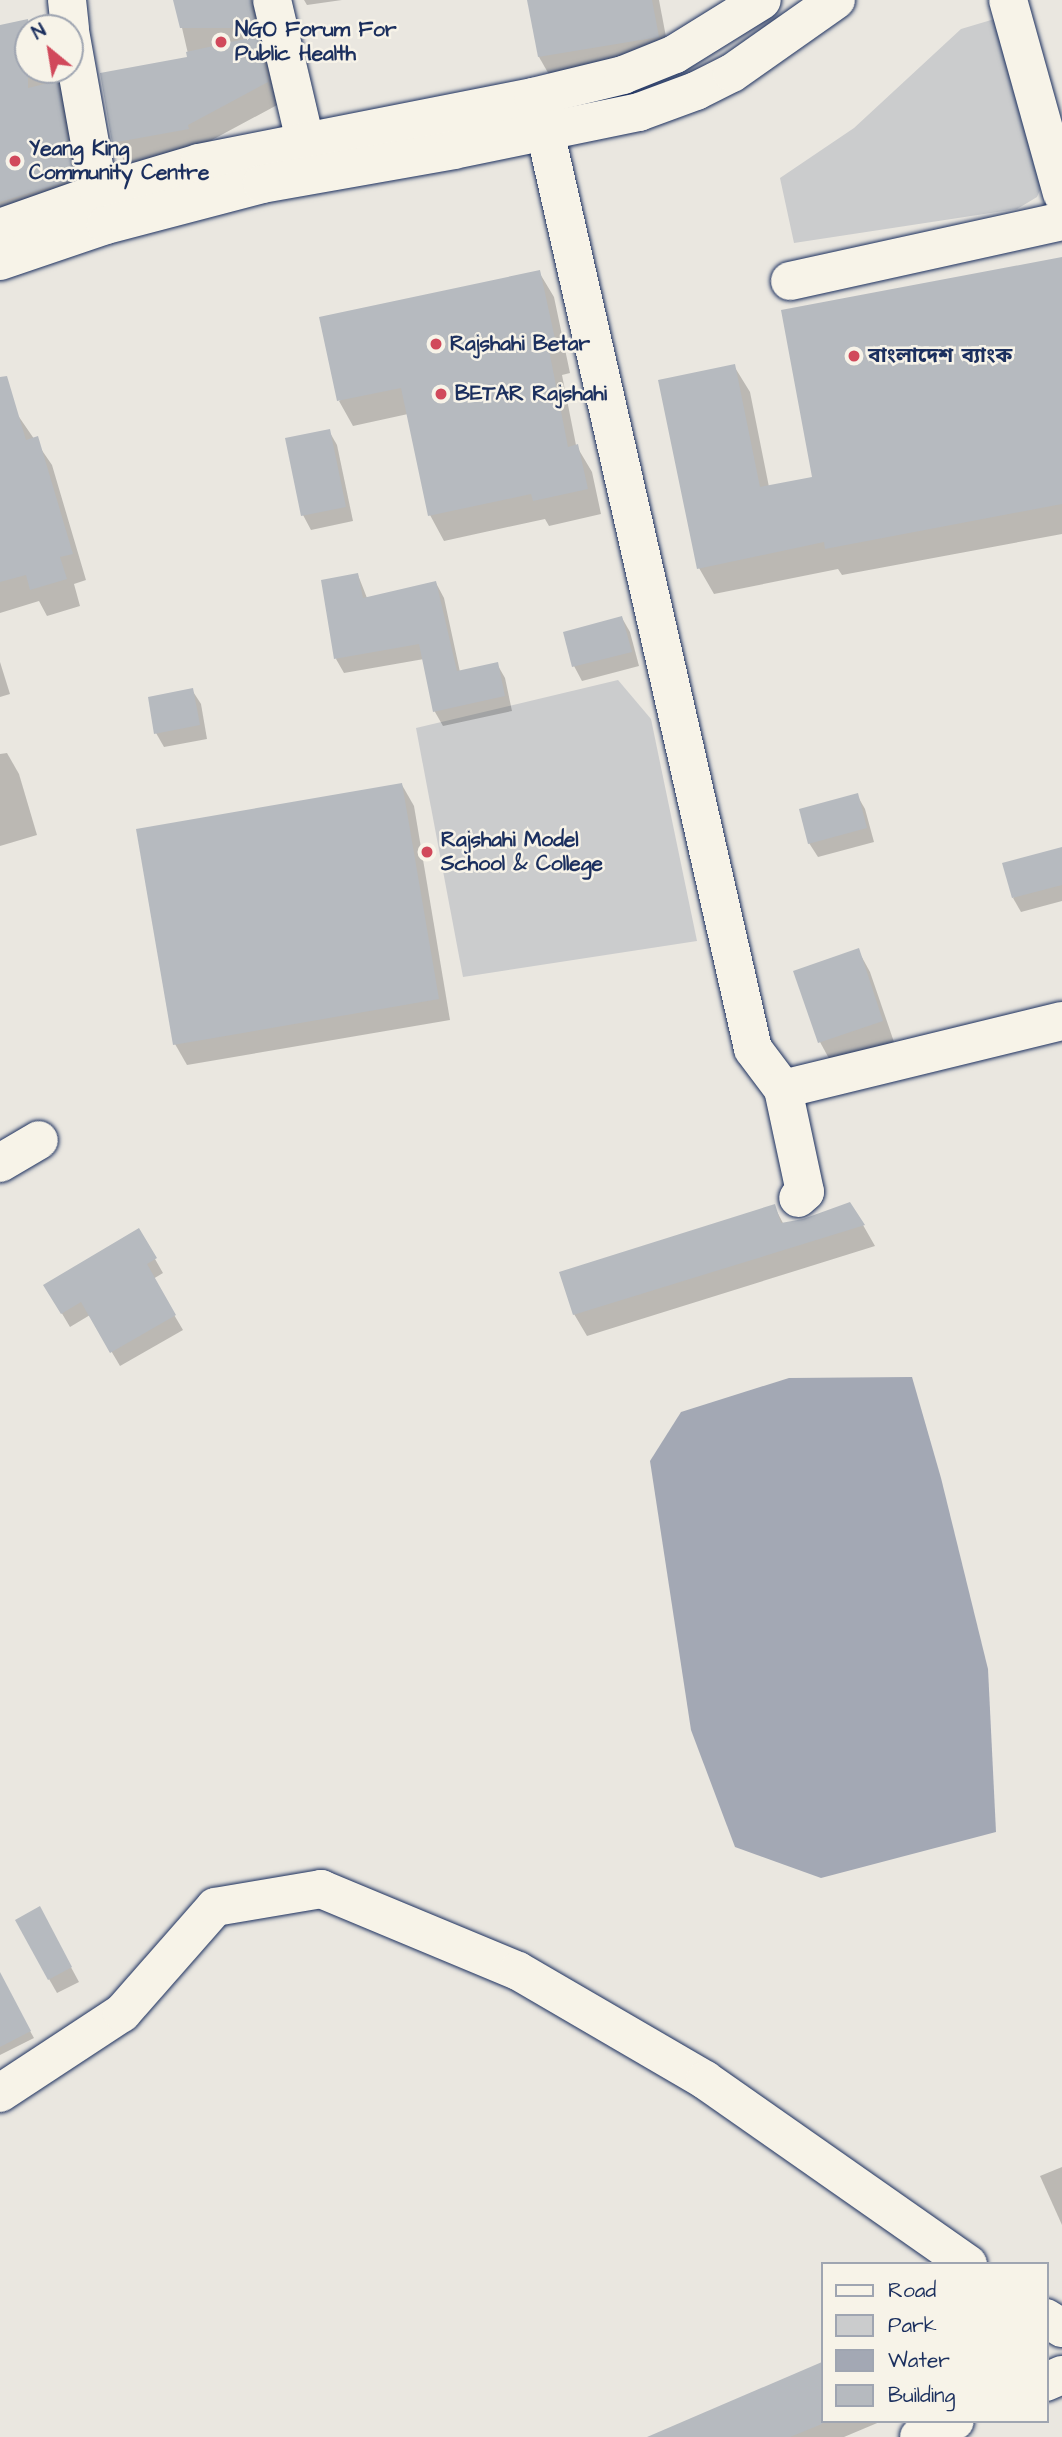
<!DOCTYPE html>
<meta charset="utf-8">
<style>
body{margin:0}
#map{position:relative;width:1062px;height:2437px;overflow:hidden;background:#eae7e0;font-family:"Architects Daughter","Noto Sans Bengali",sans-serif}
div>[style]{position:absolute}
.green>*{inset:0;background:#cbcccd}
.water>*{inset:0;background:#a3a8b4}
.shadow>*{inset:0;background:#0003}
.building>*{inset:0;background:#b6babf}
.roads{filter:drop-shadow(0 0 2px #1b2f5e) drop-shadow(0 0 2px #1b2f5e)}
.minor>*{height:38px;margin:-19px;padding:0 19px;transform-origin:19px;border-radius:19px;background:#f7f3e8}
.highway>*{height:38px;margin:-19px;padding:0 19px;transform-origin:19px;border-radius:19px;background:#f7f3e8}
.dots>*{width:19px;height:19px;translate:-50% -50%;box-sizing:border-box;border:4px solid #f7f3e8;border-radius:50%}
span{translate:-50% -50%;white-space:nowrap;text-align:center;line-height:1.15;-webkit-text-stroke:5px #f7f3e8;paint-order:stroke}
.poi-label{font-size:21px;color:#1b2f5e;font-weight:700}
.left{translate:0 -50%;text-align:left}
.legend{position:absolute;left:821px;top:2262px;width:228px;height:161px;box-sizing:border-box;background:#f7f3e8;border:2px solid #9fa5b1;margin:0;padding:9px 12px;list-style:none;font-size:21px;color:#1b2f5e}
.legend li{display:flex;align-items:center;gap:14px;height:35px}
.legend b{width:35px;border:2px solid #9fa5b1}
.north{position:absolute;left:14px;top:14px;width:70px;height:70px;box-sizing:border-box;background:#f7f3e8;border:2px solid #9fa5b1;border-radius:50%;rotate:330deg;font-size:19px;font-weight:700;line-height:28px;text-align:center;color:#1b2f5e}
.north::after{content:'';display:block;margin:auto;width:24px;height:32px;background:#d1495b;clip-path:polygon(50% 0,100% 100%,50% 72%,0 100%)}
</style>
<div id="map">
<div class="green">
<i style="clip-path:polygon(1018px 12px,1046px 176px,1037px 197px,1017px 209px,794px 243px,780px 178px,854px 128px,961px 29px)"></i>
<i style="clip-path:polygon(618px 680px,651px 719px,697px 941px,463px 977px,416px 728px)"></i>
</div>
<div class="water">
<i style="clip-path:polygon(912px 1377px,941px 1478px,988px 1669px,996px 1832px,821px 1878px,735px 1847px,691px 1730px,650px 1461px,681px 1412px,789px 1378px)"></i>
</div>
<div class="shadow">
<i style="clip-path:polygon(182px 0,257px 0,279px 104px,199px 147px,200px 150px,126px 164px,114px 143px,102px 74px,189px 58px,176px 2px)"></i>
<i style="clip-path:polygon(304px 0,342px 0,307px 5px)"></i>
<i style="clip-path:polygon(529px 0,659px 0,670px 58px,551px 78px,539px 57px)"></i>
<i style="clip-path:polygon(42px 18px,48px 28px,28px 28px,28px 70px,59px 70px,84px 198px,0 224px,0 28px)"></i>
<i style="clip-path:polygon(1062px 259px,1062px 534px,842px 575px,838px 569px,714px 594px,699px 568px,734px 366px,750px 392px,769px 487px,814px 478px)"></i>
<i style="clip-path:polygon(539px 272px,554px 297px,570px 373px,562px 375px,576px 445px,592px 472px,601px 514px,549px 526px,545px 519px,444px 541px,430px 515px,408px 414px,353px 426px,339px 401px)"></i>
<i style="clip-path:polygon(17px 414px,52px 465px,86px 580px,74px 584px,80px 606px,47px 616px,39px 601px,0 613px,0 418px)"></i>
<i style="clip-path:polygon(329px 431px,337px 445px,353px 521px,311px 530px,303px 515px)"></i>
<i style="clip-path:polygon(358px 575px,367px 598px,436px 583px,444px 598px,460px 672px,497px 664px,505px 678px,512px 711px,443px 726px,435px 712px,424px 659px,344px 673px,336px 659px)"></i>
<i style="clip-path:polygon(622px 618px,630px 632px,639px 666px,582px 681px,574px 666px)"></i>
<i style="clip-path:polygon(0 662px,10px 694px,0 697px)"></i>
<i style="clip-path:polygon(192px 690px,201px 704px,207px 739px,164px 747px,156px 733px)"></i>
<i style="clip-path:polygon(7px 753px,19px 774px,37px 835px,0 846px,0 754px)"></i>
<i style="clip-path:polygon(402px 785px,414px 806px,450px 1020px,187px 1065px,175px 1044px)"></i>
<i style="clip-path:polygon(857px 795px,865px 809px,874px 842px,818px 857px,809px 843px)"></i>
<i style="clip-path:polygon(1062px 851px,1062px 901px,1021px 912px,1013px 898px)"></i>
<i style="clip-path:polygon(858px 950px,870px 972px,894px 1042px,832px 1064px,820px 1042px,795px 972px)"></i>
<i style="clip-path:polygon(774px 1206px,784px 1225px,863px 1225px,875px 1246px,587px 1336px,574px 1314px)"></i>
<i style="clip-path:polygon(139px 1231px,163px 1273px,153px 1279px,183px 1330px,120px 1366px,90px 1315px,70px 1327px,45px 1285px)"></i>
<i style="clip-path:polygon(47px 1923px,79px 1982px,57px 1993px,49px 1979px)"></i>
<i style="clip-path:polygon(15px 2004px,34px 2038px,0 2055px,0 2012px)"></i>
<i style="clip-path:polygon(1062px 2167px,1062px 2225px,1040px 2176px)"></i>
<i style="clip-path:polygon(822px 2365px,822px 2421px,882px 2421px,844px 2437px,650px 2437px)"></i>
</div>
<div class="building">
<i style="clip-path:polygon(173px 0,250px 0,256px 28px,180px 28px)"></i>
<i style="clip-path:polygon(527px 0,652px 0,659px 37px,538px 57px)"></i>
<i style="clip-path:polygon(28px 19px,28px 88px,57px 81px,74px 179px,0 202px,0 25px)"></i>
<i style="clip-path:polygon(258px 36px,268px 82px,188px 125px,189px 129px,112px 143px,100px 73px,187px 57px,186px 52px)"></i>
<i style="clip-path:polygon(1062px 257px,1062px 504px,825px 549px,824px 542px,697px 569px,658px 380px,735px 364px,760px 487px,812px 477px,781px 310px)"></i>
<i style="clip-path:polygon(540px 270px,557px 348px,549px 350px,568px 447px,578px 444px,588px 489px,533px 501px,531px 494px,428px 516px,401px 388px,337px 401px,319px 317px)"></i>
<i style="clip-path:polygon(7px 376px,26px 440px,38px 436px,73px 554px,60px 557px,67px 579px,30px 590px,26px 575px,0 582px,0 377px)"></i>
<i style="clip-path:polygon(330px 429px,346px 507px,301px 516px,285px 438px)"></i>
<i style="clip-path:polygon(358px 573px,363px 598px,436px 581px,457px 671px,498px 662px,505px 696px,433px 712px,419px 644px,334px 659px,321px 580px)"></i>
<i style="clip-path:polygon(622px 616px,632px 652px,572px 667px,563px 632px)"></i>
<i style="clip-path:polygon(193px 688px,200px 725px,154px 734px,148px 697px)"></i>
<i style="clip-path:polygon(402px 783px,439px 999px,173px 1045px,136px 829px)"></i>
<i style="clip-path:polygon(858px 793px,867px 828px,808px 844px,799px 809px)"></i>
<i style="clip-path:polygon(1062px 847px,1062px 885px,1012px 898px,1002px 863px)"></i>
<i style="clip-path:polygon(859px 948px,883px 1021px,818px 1043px,793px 971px)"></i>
<i style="clip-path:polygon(850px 1202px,865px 1225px,573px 1315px,559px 1272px,775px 1204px,781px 1223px,803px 1219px)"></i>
<i style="clip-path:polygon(139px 1228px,157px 1258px,147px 1264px,176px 1315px,110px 1353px,81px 1302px,61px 1314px,43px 1285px)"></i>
<i style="clip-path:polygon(40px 1906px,72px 1967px,48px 1980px,15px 1920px)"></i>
<i style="clip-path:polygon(0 1972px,31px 2031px,0 2047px)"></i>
<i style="clip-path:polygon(822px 2362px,822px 2424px,790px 2437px,647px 2437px)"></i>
</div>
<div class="roads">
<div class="minor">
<i style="left:67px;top:0;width:28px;rotate:84deg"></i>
<i style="left:272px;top:0;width:145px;rotate:76.8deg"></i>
<i style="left:1008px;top:0;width:201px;rotate:74.4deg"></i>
<i style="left:70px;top:31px;width:165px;rotate:79.9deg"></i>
<i style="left:545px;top:131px;width:941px;rotate:77.23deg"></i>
<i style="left:753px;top:1049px;width:50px;rotate:53.1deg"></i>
<i style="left:783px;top:1089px;width:287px;rotate:-13.7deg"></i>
<i style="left:790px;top:281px;width:279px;rotate:-12.4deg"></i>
<i style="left:783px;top:1089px;width:105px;rotate:77.9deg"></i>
<i style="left:805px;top:1192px;width:9px;rotate:139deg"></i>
<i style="left:0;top:1163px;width:45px;rotate:-30.5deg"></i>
<i style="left:0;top:2093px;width:146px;rotate:-33.3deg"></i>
<i style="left:122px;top:2013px;width:141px;rotate:-48.7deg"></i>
<i style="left:215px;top:1907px;width:108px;rotate:-9.6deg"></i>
<i style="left:321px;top:1889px;width:213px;rotate:22.6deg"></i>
<i style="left:518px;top:1971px;width:216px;rotate:30.2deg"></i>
<i style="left:705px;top:2080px;width:321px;rotate:35deg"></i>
<i style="left:1046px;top:2318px;width:19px;rotate:32deg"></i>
<i style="left:1046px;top:2382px;width:17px;rotate:-24deg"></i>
<i style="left:919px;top:2437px;width:39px;rotate:-24deg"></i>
</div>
<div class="highway">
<i style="left:0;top:228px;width:105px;rotate:-19.5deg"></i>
<i style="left:99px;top:193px;width:104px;rotate:-16.7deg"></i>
<i style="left:199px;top:163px;width:340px;rotate:-11.2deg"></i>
<i style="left:533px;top:97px;width:93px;rotate:-13.7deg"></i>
<i style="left:623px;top:75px;width:56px;rotate:-22deg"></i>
<i style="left:675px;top:54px;width:102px;rotate:-31.8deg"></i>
<i style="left:0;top:261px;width:112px;rotate:-18.8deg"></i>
<i style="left:106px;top:225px;width:161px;rotate:-14.7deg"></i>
<i style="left:262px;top:184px;width:195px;rotate:-10deg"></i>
<i style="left:454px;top:150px;width:189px;rotate:-11.6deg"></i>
<i style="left:639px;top:112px;width:61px;rotate:-20.2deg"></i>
<i style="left:696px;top:91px;width:40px;rotate:-26.6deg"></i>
<i style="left:732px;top:73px;width:127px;rotate:-35.1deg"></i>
</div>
</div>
<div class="dots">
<i style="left:221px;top:42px;background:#d1495b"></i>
<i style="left:15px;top:161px;background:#d1495b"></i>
<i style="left:436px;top:344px;background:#d1495b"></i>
<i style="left:854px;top:356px;background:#d1495b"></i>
<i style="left:441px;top:394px;background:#d1495b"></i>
<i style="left:427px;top:852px;background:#d1495b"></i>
</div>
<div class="poi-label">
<span class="left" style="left:235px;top:42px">NGO Forum For<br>Public Health</span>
<span class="left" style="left:29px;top:161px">Yeang King<br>Community Centre</span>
<span class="left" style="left:450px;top:344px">Rajshahi Betar</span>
<span class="left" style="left:868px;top:356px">বাংলাদেশ ব্যাংক</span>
<span class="left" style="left:455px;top:394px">BETAR Rajshahi</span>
<span class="left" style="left:441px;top:852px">Rajshahi Model<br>School &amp; College</span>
</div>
<ul class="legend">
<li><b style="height:9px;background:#f7f3e8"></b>Road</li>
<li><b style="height:19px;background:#cbcccd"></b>Park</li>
<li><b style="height:19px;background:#a3a8b4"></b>Water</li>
<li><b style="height:19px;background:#b6babf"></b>Building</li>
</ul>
<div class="north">N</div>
</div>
